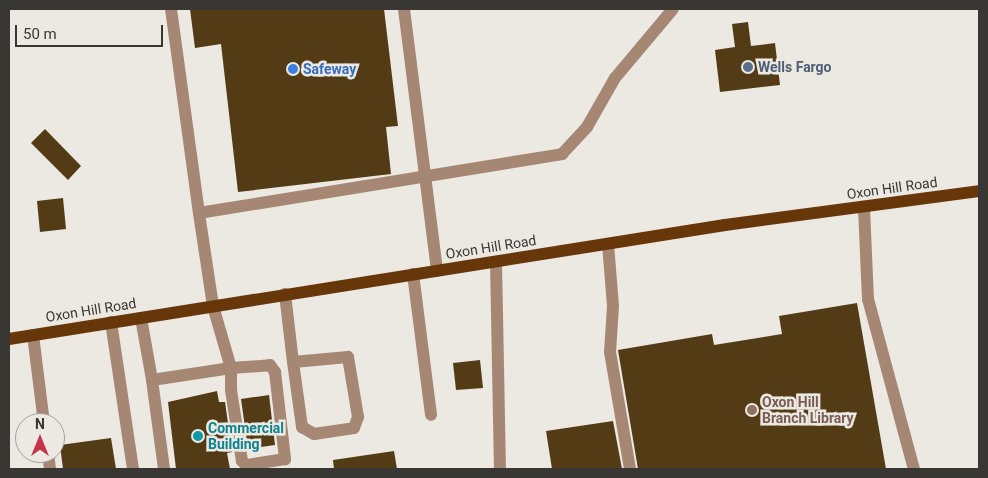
<!DOCTYPE html>
<style>
body{margin:0}
#map{position:relative;width:988px;height:478px;overflow:hidden;background:#ece8e2;font-family:Roboto,sans-serif}
div>[style]{position:absolute}
.building>*{inset:0;background:#533b15}
.minor>*{height:12px;margin:-6px;padding:0 6px;transform-origin:6px;border-radius:6px;background:#a58773}
.major>*{height:12px;margin:-6px;padding:0 6px;transform-origin:6px;border-radius:6px;background:#683709}
.dots>*{width:14px;height:14px;translate:-50% -50%;box-sizing:border-box;border:2px solid #ece8e2;border-radius:50%}
span{translate:-50% -50%;white-space:nowrap;text-align:center;line-height:1.15;-webkit-text-stroke:5px #ece8e2;paint-order:stroke}
.service-label{font-size:14px;color:#4e5e75;font-weight:700}
.left{translate:0 -50%;text-align:left}
.shop-label{font-size:14px;color:#366cbe;font-weight:700}
.street-label{font-size:14px;color:#383734}
.education-label{font-size:14px;color:#785e54;font-weight:700}
.culture-label{font-size:14px;color:#0d838f;font-weight:700}
.frame{position:absolute;inset:0;border:10px solid #383734;pointer-events:none}
.north{position:absolute;left:15px;top:413px;width:50px;height:50px;box-sizing:border-box;background:#ece8e2;border:1px solid #a4a19c;border-radius:50%;rotate:0deg;font-size:14px;font-weight:700;line-height:20px;text-align:center;color:#383734}
.north::after{content:'';display:block;margin:auto;width:18px;height:22px;background:#c33349;clip-path:polygon(50% 0,100% 100%,50% 72%,0 100%)}
.scale{position:absolute;left:15px;top:25px;width:148px;height:22px;box-sizing:border-box;border:2px solid #383734;border-top:0;padding-left:6px;font-size:15px;line-height:18px;white-space:nowrap;color:#383734;-webkit-text-stroke:4px #ece8e2;paint-order:stroke}
</style>
<div id="map">
<div class="building">
<i style="clip-path:polygon(190px 9px,384px 9px,398px 126px,386px 127px,391px 174px,238px 192px,221px 44px,195px 48px)"></i>
<i style="clip-path:polygon(748px 22px,751px 46px,775px 43px,780px 85px,720px 92px,715px 50px,735px 47px,732px 24px)"></i>
<i style="clip-path:polygon(45px 129px,81px 166px,68px 180px,31px 143px)"></i>
<i style="clip-path:polygon(63px 198px,66px 229px,40px 232px,37px 201px)"></i>
<i style="clip-path:polygon(857px 303px,886px 469px,638px 469px,618px 350px,712px 334px,714px 345px,782px 334px,779px 316px)"></i>
<i style="clip-path:polygon(480px 360px,483px 388px,456px 390px,453px 363px)"></i>
<i style="clip-path:polygon(217px 391px,219px 402px,225px 402px,232px 452px,227px 453px,230px 469px,176px 469px,168px 402px)"></i>
<i style="clip-path:polygon(269px 395px,275px 445px,248px 449px,241px 399px)"></i>
<i style="clip-path:polygon(613px 421px,622px 469px,552px 469px,546px 431px)"></i>
<i style="clip-path:polygon(111px 438px,116px 469px,63px 469px,60px 445px)"></i>
<i style="clip-path:polygon(394px 451px,397px 469px,334px 469px,333px 460px)"></i>
</div>
<div class="minor">
<i style="left:171px;top:9px;width:206px;rotate:82.2deg"></i>
<i style="left:404px;top:9px;width:264px;rotate:82.8deg"></i>
<i style="left:864px;top:208px;width:91px;rotate:87.5deg"></i>
<i style="left:868px;top:299px;width:176px;rotate:74.9deg"></i>
<i style="left:608px;top:244px;width:62px;rotate:85.4deg"></i>
<i style="left:613px;top:306px;width:46px;rotate:93.7deg"></i>
<i style="left:610px;top:352px;width:119px;rotate:80.3deg"></i>
<i style="left:496px;top:262px;width:207px;rotate:88.9deg"></i>
<i style="left:413px;top:274px;width:142px;rotate:82.7deg"></i>
<i style="left:285px;top:294px;width:68px;rotate:83.3deg"></i>
<i style="left:293px;top:362px;width:66px;rotate:82.1deg"></i>
<i style="left:302px;top:427px;width:14px;rotate:30deg"></i>
<i style="left:314px;top:434px;width:40px;rotate:-8.5deg"></i>
<i style="left:354px;top:428px;width:12px;rotate:-70deg"></i>
<i style="left:358px;top:417px;width:61px;rotate:-99.5deg"></i>
<i style="left:348px;top:357px;width:55px;rotate:174.8deg"></i>
<i style="left:141px;top:318px;width:63px;rotate:79.9deg"></i>
<i style="left:152px;top:380px;width:80px;rotate:-8.6deg"></i>
<i style="left:231px;top:368px;width:65px;rotate:-106.2deg"></i>
<i style="left:213px;top:306px;width:94px;rotate:-98.6deg"></i>
<i style="left:199px;top:213px;width:368px;rotate:-9.2deg"></i>
<i style="left:562px;top:154px;width:37px;rotate:-47deg"></i>
<i style="left:587px;top:127px;width:56px;rotate:-60.3deg"></i>
<i style="left:615px;top:78px;width:90px;rotate:-50deg"></i>
<i style="left:111px;top:322px;width:149px;rotate:81.5deg"></i>
<i style="left:33px;top:335px;width:89px;rotate:82.9deg"></i>
<i style="left:270px;top:365px;width:9px;rotate:54deg"></i>
<i style="left:275px;top:372px;width:88px;rotate:83.4deg"></i>
<i style="left:285px;top:459px;width:39px;rotate:171deg"></i>
<i style="left:246px;top:465px;width:6px;rotate:-135deg"></i>
<i style="left:242px;top:461px;width:72px;rotate:-98.8deg"></i>
<i style="left:231px;top:390px;width:22px;rotate:-90deg"></i>
<i style="left:231px;top:368px;width:39px;rotate:-4deg"></i>
<i style="left:152px;top:380px;width:90px;rotate:82.3deg"></i>
<i style="left:48px;top:453px;width:16px;rotate:83deg"></i>
</div>
<div class="major">
<i style="left:9px;top:339px;width:725px;rotate:-9.05deg"></i>
<i style="left:725px;top:225px;width:256px;rotate:-7.6deg"></i>
</div>
<div class="dots">
<i style="left:748px;top:67px;background:#5c6f8a"></i>
<i style="left:293px;top:69px;background:#3f7fe0"></i>
<i style="left:752px;top:410px;background:#8d6e63"></i>
<i style="left:198px;top:436px;background:#0f9aa8"></i>
</div>
<div class="service-label">
<span class="left" style="left:758px;top:67px">Wells Fargo</span>
</div>
<div class="shop-label">
<span class="left" style="left:303px;top:69px">Safeway</span>
</div>
<div class="street-label">
<span style="left:892px;top:188px;rotate:-8deg">Oxon Hill Road</span>
<span style="left:491px;top:247px;rotate:-9deg">Oxon Hill Road</span>
<span style="left:91px;top:310px;rotate:-9deg">Oxon Hill Road</span>
</div>
<div class="education-label">
<span class="left" style="left:762px;top:410px">Oxon Hill<br>Branch Library</span>
</div>
<div class="culture-label">
<span class="left" style="left:208px;top:436px">Commercial<br>Building</span>
</div>
<div class="frame"></div>
<div class="north">N</div>
<div class="scale">50 m</div>
</div>
